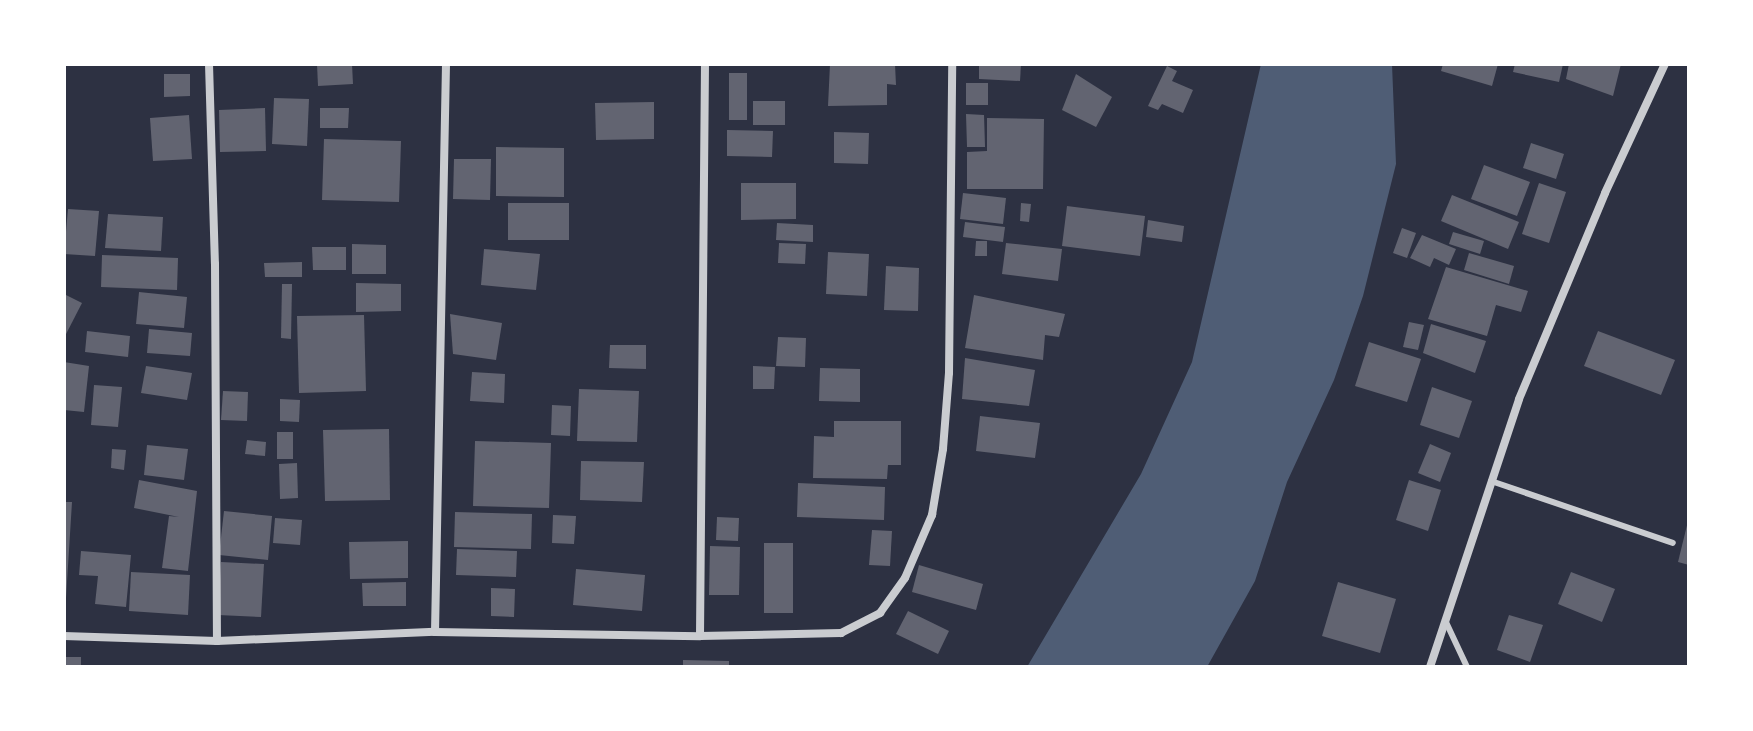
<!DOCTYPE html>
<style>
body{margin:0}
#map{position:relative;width:1753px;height:731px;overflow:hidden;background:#2d3142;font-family:"Work Sans",sans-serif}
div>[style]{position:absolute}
.water>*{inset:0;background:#4f5d75}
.building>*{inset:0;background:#626471}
.service>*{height:6px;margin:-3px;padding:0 3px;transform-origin:3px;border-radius:3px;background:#caccd0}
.minor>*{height:8px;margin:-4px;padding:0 4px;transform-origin:4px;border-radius:4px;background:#caccd0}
span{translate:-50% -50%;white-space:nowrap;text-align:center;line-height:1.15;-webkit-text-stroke:8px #fff;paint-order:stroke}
.frame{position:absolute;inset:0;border:66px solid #fff;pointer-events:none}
</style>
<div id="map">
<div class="water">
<i style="clip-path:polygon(1261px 64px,1392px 64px,1396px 164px,1363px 296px,1334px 380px,1287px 482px,1255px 581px,1207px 667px,1027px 667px,1141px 474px,1192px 362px)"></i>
</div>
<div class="building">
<i style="clip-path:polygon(317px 64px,352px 64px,353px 84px,318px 86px)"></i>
<i style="clip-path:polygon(830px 64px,895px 64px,896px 85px,887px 84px,887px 105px,828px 106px)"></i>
<i style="clip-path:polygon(979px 64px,1021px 64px,1020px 81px,979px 79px)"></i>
<i style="clip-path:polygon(1443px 64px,1498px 64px,1492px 86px,1441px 71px)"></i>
<i style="clip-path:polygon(1515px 64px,1563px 64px,1559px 82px,1513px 72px)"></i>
<i style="clip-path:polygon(1569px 64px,1621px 64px,1613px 96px,1566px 79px)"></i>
<i style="clip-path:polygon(1167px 66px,1177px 71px,1172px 81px,1193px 90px,1183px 113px,1162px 104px,1158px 110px,1148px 106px)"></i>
<i style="clip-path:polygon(729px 73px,747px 73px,747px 120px,729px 120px)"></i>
<i style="clip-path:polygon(164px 74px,190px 74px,190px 96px,164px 97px)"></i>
<i style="clip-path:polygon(1076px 74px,1112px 97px,1096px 127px,1062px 110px)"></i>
<i style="clip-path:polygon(966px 83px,988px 83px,988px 105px,966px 105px)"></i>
<i style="clip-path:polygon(274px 98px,309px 99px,307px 146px,272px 144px)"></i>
<i style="clip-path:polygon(753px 101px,785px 101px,785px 125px,753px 125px)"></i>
<i style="clip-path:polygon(654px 102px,654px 139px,596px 140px,595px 103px)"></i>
<i style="clip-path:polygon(265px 108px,266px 151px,220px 152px,219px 110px)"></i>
<i style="clip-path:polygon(320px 108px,349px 108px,348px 128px,320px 128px)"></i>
<i style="clip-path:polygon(966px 114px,984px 115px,985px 147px,967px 147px)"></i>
<i style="clip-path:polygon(189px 115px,192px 159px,153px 161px,150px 118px)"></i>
<i style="clip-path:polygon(987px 118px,1044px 119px,1043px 189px,967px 189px,967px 152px,987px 151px)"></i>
<i style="clip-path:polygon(727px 130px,773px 131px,772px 157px,727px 156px)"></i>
<i style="clip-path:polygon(834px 132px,869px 133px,868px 164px,834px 163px)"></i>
<i style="clip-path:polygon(324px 139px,401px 141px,399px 202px,322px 200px)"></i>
<i style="clip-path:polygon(1531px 143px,1564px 154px,1556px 179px,1523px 168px)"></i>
<i style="clip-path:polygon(496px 147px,564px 148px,564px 197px,496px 196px)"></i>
<i style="clip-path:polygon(454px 159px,491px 159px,490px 200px,453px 199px)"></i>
<i style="clip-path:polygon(1484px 165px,1530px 182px,1517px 216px,1471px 199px)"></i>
<i style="clip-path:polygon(741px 183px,796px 183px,796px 219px,741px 220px)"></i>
<i style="clip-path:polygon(1539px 183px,1566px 192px,1549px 243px,1522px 234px)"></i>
<i style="clip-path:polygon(963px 193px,1006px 198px,1003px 224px,960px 219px)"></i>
<i style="clip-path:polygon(1452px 195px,1519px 222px,1508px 249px,1441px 221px)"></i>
<i style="clip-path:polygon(508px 203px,569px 203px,569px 240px,508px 240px)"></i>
<i style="clip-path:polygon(1021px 203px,1031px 204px,1029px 222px,1020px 221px)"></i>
<i style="clip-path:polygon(1067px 206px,1145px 216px,1140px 256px,1062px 246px)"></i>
<i style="clip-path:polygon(68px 209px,99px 211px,95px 256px,64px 254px)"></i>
<i style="clip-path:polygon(108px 214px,163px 217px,161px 251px,105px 248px)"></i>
<i style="clip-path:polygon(1148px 220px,1184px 226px,1182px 242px,1146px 237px)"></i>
<i style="clip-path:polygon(965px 222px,1005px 227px,1003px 242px,963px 237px)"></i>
<i style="clip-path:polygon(777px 223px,813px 225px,813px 242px,776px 240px)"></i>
<i style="clip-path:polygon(1402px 228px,1416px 233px,1407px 258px,1393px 253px)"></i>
<i style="clip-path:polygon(1453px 232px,1484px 241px,1480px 254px,1449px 244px)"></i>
<i style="clip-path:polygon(1422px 235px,1456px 249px,1449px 265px,1434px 258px,1430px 267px,1410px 258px)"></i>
<i style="clip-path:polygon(976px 241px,987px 241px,987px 256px,975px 256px)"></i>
<i style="clip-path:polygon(779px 243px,806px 244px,805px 264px,778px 263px)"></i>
<i style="clip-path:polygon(1006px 243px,1062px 249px,1058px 281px,1002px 274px)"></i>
<i style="clip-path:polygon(352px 244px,386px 245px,386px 274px,352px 274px)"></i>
<i style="clip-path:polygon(312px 247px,346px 247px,346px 270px,313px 270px)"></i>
<i style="clip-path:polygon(484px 249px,540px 254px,536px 290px,481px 285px)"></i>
<i style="clip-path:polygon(828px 252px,869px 254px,867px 296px,826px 294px)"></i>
<i style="clip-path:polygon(1469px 253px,1514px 266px,1509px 284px,1464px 270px)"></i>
<i style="clip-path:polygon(102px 255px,178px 258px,177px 290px,101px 287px)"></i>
<i style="clip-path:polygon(302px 262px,302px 277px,265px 277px,264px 263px)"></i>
<i style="clip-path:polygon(886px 266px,919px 268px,918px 311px,884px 310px)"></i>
<i style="clip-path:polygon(1446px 267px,1528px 291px,1521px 312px,1496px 305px,1487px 336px,1428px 319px)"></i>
<i style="clip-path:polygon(356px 283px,401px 284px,401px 311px,356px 312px)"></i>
<i style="clip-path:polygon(282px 284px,292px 284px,291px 339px,281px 338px)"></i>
<i style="clip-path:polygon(139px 292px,187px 297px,184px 328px,136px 324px)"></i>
<i style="clip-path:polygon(64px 294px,82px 303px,64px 338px)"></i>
<i style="clip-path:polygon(974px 295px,1065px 314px,1059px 337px,1045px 335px,1043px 360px,965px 348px)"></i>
<i style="clip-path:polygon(450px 314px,502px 323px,496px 360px,453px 354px)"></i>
<i style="clip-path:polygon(364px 315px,366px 391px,299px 393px,297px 316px)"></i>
<i style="clip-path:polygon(1409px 322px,1424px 325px,1418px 350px,1403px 347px)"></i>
<i style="clip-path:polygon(1431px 324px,1486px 341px,1475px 373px,1423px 353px)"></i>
<i style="clip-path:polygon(149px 329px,192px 333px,190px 356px,147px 353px)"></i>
<i style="clip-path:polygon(87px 331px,130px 336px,128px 357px,85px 352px)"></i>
<i style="clip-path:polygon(1598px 331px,1675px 360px,1661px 395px,1584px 366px)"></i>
<i style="clip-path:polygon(778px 337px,806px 338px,805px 367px,776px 366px)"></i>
<i style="clip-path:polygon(1369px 342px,1421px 359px,1407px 402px,1355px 386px)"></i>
<i style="clip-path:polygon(610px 345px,646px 345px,646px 369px,609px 368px)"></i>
<i style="clip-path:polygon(965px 358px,1035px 370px,1029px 406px,962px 399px)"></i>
<i style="clip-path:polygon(64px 362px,89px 366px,84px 412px,64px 410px)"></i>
<i style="clip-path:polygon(146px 366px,192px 373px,187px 400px,141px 393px)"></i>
<i style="clip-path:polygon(753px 366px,775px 367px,774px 389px,753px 389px)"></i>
<i style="clip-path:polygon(820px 368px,860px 369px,860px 402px,819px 401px)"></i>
<i style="clip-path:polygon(472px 372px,505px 374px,504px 403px,470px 401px)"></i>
<i style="clip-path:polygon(94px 385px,122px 387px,118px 427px,91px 425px)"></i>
<i style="clip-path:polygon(1432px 387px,1472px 401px,1459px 438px,1420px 425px)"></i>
<i style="clip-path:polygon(579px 389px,639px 391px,637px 442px,577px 441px)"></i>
<i style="clip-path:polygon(223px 391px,248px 392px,247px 421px,221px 420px)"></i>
<i style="clip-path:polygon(280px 399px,300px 400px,299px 422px,280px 421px)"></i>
<i style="clip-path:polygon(552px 405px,571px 406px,570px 436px,551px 435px)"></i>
<i style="clip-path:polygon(980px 416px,1040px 423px,1035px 458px,976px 451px)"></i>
<i style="clip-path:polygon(834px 421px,901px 421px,901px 465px,888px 465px,887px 479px,813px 478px,814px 436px,834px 437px)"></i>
<i style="clip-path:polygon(389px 429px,390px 500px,325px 501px,323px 430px)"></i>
<i style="clip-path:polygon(277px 432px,293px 432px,293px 459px,277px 459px)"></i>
<i style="clip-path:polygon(247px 440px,266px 442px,265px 456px,245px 454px)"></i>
<i style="clip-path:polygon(475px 441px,551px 443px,549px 508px,473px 506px)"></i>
<i style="clip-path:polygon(1430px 444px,1451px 453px,1440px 482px,1418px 473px)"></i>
<i style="clip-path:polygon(147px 445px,188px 449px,184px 480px,144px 475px)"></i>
<i style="clip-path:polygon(112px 449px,126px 450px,124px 470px,111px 468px)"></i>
<i style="clip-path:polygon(581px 461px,644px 462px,642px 502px,580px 500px)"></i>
<i style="clip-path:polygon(297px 463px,298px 498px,280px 499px,279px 464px)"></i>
<i style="clip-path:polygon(139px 480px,197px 491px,188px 571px,162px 568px,169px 516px,179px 517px,134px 508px)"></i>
<i style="clip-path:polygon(1409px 480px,1441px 490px,1428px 531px,1396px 520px)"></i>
<i style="clip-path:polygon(798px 483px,885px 487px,884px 520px,797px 517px)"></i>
<i style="clip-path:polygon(64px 502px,72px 502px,66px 598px,64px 598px)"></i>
<i style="clip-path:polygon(224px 511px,272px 516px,268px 560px,219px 555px)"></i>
<i style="clip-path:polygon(455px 512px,532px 514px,531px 549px,454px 547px)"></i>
<i style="clip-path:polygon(553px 515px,576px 516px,574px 544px,552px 543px)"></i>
<i style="clip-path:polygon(717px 517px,739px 518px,738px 541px,716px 540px)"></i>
<i style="clip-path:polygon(1689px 517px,1689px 565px,1678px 562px)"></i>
<i style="clip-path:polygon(275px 518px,302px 520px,300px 545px,273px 543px)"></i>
<i style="clip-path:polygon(872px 530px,892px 531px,890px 566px,869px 565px)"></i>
<i style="clip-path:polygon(408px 541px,408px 578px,350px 579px,349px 542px)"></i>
<i style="clip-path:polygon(764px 543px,793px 543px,793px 613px,764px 613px)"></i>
<i style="clip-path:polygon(710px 546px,740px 547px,739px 595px,709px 595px)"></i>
<i style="clip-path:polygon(457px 549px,517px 551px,516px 577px,456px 575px)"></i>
<i style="clip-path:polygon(81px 551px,131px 555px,126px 607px,95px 604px,98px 576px,79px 575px)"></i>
<i style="clip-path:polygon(221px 562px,264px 564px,261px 617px,218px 615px)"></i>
<i style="clip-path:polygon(919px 565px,983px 584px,976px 610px,912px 592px)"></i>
<i style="clip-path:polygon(576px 569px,645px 575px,642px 611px,573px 605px)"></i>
<i style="clip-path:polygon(131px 572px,190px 575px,188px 615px,129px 611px)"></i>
<i style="clip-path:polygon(1571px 572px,1615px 589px,1602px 622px,1558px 604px)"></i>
<i style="clip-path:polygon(406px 582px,406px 606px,363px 606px,362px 583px)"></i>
<i style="clip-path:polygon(1338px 582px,1396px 599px,1380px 653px,1322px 636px)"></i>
<i style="clip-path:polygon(491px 588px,515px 589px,514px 617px,491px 616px)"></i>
<i style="clip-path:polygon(908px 611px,949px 631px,938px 654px,896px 634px)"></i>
<i style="clip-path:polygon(1509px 615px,1543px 625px,1530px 662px,1497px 650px)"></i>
<i style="clip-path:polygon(64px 657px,81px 657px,81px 667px,64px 667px)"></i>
<i style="clip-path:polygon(683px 660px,729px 661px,729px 667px,683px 667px)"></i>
</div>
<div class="service">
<i style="left:1491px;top:481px;width:192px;rotate:18.8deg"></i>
<i style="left:1445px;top:620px;width:52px;rotate:64.9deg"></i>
</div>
<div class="minor">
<i style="left:209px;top:64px;width:200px;rotate:88.3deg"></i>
<i style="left:215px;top:264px;width:377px;rotate:89.7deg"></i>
<i style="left:435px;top:632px;width:568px;rotate:-88.89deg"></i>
<i style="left:64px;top:636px;width:153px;rotate:1.9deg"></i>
<i style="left:217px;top:641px;width:218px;rotate:-2.4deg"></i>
<i style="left:435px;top:632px;width:265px;rotate:0.9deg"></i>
<i style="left:700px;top:636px;width:141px;rotate:-1.2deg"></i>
<i style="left:841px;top:633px;width:44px;rotate:-27.1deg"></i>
<i style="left:880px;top:613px;width:43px;rotate:-54.5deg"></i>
<i style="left:905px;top:578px;width:69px;rotate:-66.8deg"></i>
<i style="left:932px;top:515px;width:67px;rotate:-80.5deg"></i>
<i style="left:943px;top:449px;width:76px;rotate:-85.5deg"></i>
<i style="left:949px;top:373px;width:309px;rotate:-89.4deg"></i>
<i style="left:700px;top:636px;width:572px;rotate:-89.5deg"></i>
<i style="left:1430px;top:667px;width:282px;rotate:-71.6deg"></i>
<i style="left:1519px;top:399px;width:223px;rotate:-67.3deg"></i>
<i style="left:1605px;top:193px;width:142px;rotate:-65.1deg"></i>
</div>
<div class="frame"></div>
</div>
